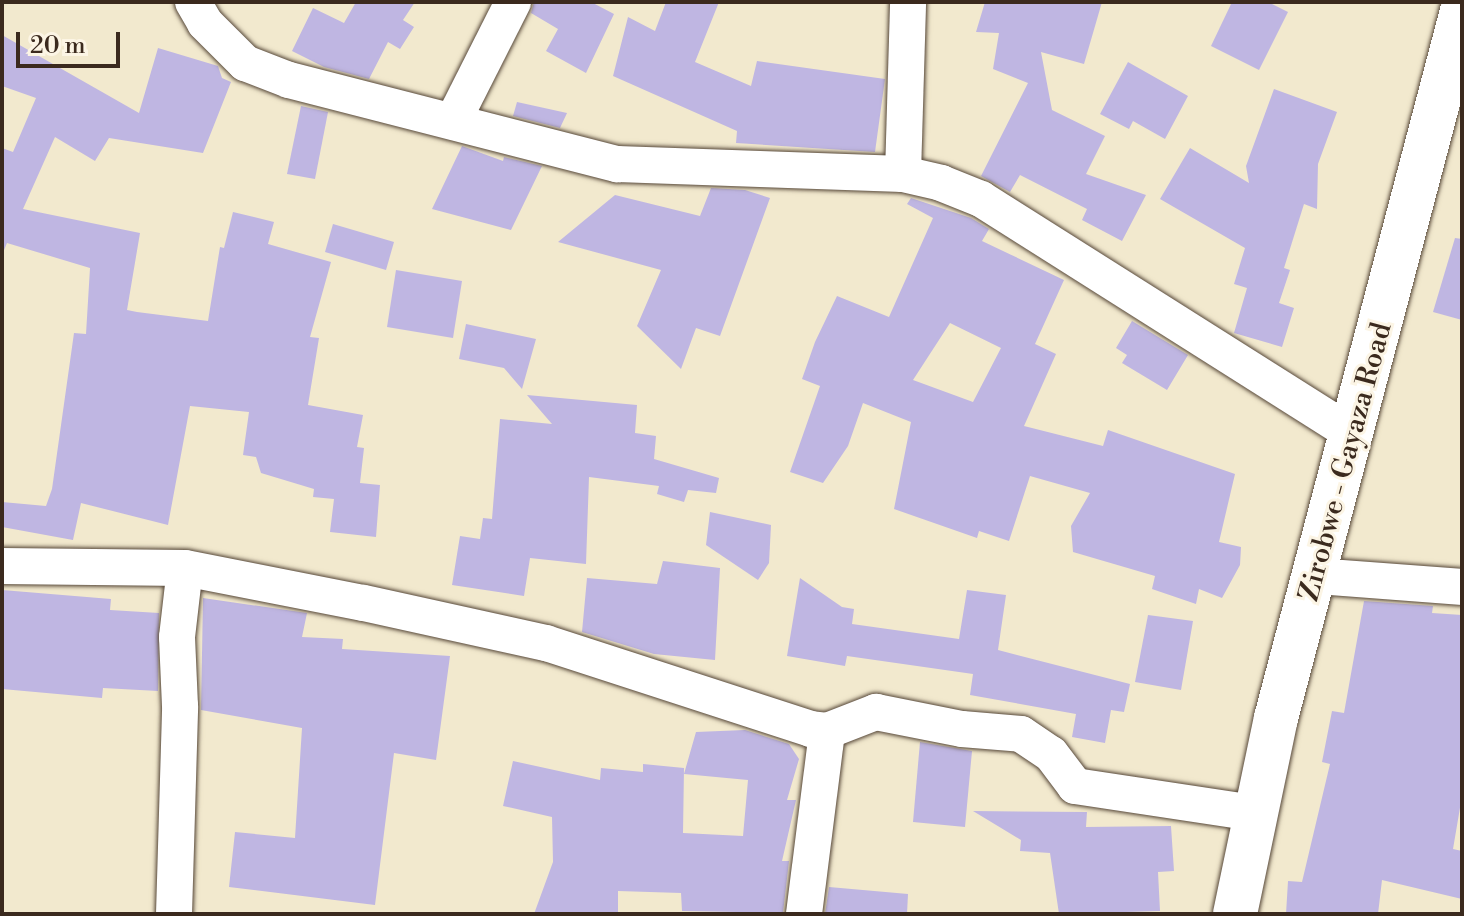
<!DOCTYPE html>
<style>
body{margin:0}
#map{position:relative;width:1464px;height:916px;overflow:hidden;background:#f2e9ce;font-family:"Libre Bodoni",serif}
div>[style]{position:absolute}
.building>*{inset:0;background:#bfb6e2}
.roads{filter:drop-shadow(0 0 2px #564738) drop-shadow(0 0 2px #564738)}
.minor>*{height:36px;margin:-18px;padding:0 18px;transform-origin:18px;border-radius:18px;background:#fff}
.tertiary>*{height:44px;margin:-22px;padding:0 22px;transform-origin:22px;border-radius:22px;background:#fff}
span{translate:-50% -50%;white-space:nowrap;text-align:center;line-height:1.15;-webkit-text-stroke:6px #fcf5e5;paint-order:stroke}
.street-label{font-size:28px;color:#3b2a1e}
.frame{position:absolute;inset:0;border:4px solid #3b2a1e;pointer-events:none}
.scale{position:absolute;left:16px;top:32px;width:104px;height:36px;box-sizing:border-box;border:4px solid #3b2a1e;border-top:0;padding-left:10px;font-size:24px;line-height:28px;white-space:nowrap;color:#3b2a1e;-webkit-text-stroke:6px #fcf5e5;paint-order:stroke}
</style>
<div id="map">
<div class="building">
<i style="clip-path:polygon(356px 2px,415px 2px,403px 20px,414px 27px,400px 49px,388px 42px,369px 79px,324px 67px,292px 51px,313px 8px,344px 23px)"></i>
<i style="clip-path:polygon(534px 2px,591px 2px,614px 14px,586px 73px,546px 51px,558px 29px,531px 13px)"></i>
<i style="clip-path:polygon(666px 2px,719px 2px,695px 62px,751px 86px,757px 61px,885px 79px,875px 152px,736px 143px,737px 131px,613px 76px,628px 17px,655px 31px)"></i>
<i style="clip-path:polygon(985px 2px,1102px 2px,1084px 64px,1041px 52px,1052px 110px,1105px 136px,1086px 174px,1146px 195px,1122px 241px,1082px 220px,1087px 209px,1020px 175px,1010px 192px,981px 176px,1028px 83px,993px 69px,999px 33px,976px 32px)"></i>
<i style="clip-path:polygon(1232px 2px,1268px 2px,1288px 12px,1259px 70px,1211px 46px)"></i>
<i style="clip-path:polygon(2px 35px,139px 113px,158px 48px,218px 66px,222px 78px,231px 82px,203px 153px,109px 138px,95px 161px,55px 137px,23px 209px,140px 233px,127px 310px,137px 312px,208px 321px,220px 247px,224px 248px,233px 212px,274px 222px,268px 244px,331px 262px,310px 337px,319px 338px,308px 405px,363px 415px,357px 447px,364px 448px,360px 483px,380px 485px,376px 537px,330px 532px,334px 499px,313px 497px,314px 489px,261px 473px,256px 457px,243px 455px,249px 412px,190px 406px,168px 525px,81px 503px,73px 540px,2px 527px,2px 502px,46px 506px,52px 489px,74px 333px,86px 334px,90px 268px,7px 243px,2px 255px,2px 148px,13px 152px,36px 98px,2px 86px)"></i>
<i style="clip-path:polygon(1128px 62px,1188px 96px,1165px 139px,1133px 121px,1129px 129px,1100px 114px)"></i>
<i style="clip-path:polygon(1274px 89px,1337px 112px,1318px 164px,1317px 209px,1304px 204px,1284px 268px,1290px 270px,1279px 303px,1294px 308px,1282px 347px,1234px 333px,1247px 288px,1234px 284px,1245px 248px,1160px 199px,1190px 148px,1249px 183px,1246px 166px)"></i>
<i style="clip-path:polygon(517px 102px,567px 113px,560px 128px,513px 116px)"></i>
<i style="clip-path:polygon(301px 106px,328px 112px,315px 179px,287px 174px)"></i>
<i style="clip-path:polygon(462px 146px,503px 161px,504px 157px,542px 166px,511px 230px,432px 209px)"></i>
<i style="clip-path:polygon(711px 188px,745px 190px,770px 198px,720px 336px,696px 328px,681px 369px,637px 326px,661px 270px,558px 242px,615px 195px,700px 216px)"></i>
<i style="clip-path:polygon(evenodd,911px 198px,971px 218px,989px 229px,982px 241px,1064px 280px,1035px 344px,1056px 354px,1024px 426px,1103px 446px,1108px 430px,1235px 474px,1219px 542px,1241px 547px,1240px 565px,1222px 598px,1199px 589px,1196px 604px,1152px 589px,1155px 576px,1073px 552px,1071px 526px,1090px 493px,1030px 476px,1009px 541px,979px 531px,977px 538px,894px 509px,911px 422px,863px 403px,848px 446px,823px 483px,790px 472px,820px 386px,802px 379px,815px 342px,837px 296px,889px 317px,933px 218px,907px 204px,911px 198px,950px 323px,1001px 348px,973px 402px,913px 380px,950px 323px)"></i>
<i style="clip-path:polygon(333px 224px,394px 242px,386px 270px,325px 252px)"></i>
<i style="clip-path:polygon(1455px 238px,1462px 239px,1462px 320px,1433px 312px)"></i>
<i style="clip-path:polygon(396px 270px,462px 281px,453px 338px,387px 327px)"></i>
<i style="clip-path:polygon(1132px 321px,1188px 355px,1167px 390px,1122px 363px,1127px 355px,1116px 348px)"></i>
<i style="clip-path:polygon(466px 324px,536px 339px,522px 389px,504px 368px,459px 359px)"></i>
<i style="clip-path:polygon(527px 395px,637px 405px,635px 433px,656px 436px,654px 459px,719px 478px,716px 493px,688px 490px,684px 502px,657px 494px,659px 486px,589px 477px,586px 564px,530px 558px,524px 596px,452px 585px,460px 536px,480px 539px,483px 518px,492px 519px,500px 419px,552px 424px)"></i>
<i style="clip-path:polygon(710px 512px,771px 525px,769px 563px,758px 580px,706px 545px)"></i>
<i style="clip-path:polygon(663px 561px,720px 568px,715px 660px,654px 654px,582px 632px,587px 578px,657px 584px)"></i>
<i style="clip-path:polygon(800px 578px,842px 607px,854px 609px,852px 624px,959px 639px,967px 590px,1006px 595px,998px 650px,1130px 684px,1124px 712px,1111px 710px,1105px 743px,1072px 737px,1076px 714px,970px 695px,973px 674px,847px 656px,845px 666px,787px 656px)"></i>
<i style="clip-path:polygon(2px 590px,111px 599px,110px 610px,159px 613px,158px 691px,103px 688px,102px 698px,2px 689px)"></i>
<i style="clip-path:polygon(203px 598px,307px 613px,302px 637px,343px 639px,342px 649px,450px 656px,436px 760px,394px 753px,375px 905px,229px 887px,235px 832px,295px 838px,302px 728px,201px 710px)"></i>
<i style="clip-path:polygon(1364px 601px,1433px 606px,1432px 613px,1462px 615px,1462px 796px,1453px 849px,1462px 851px,1462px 899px,1382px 880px,1378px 914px,1286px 914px,1288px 881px,1302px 882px,1330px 764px,1322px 762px,1332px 711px,1344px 713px)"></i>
<i style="clip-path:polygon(1148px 615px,1193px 621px,1181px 690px,1135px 682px)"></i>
<i style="clip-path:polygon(745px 730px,789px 744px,799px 759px,787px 800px,796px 800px,782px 861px,789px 861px,783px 913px,682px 911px,681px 893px,618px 891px,618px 914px,534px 914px,553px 862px,552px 817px,503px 806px,513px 761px,600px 780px,601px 768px,643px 772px,643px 764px,684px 768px,683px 833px,743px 836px,748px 780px,684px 774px,696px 732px)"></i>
<i style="clip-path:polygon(920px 742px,972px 751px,965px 827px,913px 822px)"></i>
<i style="clip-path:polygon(973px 811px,1087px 812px,1086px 827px,1171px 826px,1174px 871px,1158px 872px,1160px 911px,1059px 914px,1050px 853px,1020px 851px,1021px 840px)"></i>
<i style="clip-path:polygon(829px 887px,908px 894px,907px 914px,825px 914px)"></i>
</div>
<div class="roads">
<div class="minor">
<i style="left:193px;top:2px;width:24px;rotate:60deg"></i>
<i style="left:205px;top:23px;width:57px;rotate:45deg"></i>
<i style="left:245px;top:63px;width:47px;rotate:21.1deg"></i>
<i style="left:289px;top:80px;width:339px;rotate:14.4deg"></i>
<i style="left:617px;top:164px;width:286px;rotate:2deg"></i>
<i style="left:903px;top:174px;width:39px;rotate:13deg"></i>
<i style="left:941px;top:183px;width:43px;rotate:21.8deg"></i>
<i style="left:981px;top:199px;width:440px;rotate:32.3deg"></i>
<i style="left:453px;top:121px;width:133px;rotate:-63.2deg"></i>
<i style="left:903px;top:174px;width:172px;rotate:-88.3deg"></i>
<i style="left:2px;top:566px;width:183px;rotate:0.6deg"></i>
<i style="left:185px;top:568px;width:182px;rotate:11.1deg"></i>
<i style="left:364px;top:603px;width:186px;rotate:12.4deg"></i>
<i style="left:546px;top:643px;width:279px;rotate:18deg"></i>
<i style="left:811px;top:729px;width:16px;rotate:7deg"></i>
<i style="left:827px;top:731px;width:53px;rotate:-21.2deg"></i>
<i style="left:876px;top:712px;width:88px;rotate:11.2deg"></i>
<i style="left:962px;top:729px;width:59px;rotate:4.8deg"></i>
<i style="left:1021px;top:734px;width:36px;rotate:34deg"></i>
<i style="left:1051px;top:754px;width:40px;rotate:53deg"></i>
<i style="left:1075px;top:786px;width:181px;rotate:8.6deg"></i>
<i style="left:1316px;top:576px;width:146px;rotate:4.3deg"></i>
<i style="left:174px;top:914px;width:208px;rotate:-88.3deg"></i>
<i style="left:180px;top:706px;width:69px;rotate:-92.5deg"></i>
<i style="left:177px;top:637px;width:69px;rotate:-83.4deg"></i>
<i style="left:804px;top:914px;width:184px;rotate:-82.8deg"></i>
</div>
<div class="tertiary">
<i style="left:1235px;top:914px;width:200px;rotate:-78.2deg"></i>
<i style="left:1276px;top:718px;width:731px;rotate:-75.26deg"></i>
</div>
</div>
<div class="street-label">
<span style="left:1346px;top:462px;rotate:-75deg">Zirobwe - Gayaza Road</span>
</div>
<div class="frame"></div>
<div class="scale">20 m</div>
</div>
